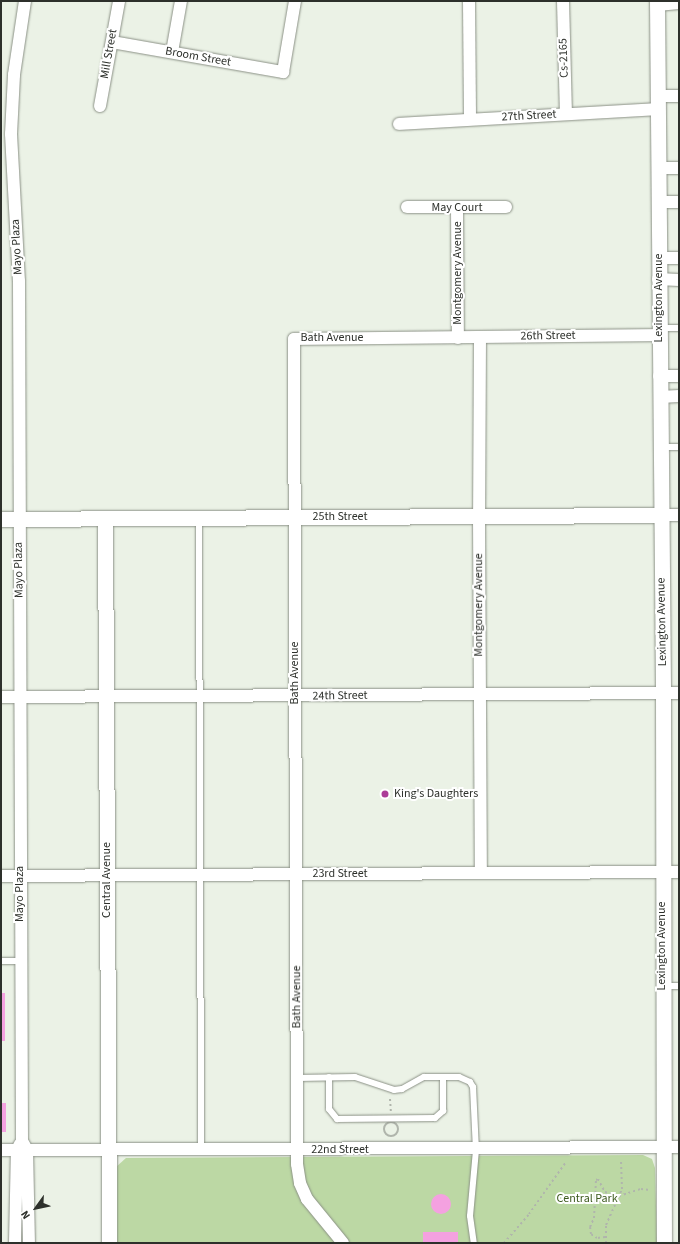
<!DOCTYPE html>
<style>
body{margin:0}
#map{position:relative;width:680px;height:1244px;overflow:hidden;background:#ebf2e6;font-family:"Source Sans 3",sans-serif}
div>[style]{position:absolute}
.green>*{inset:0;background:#bcd8a4}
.building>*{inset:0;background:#f4a1e0}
.round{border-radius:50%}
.path>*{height:2px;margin-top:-1px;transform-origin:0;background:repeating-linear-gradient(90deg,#b0b5ac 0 2px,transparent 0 5px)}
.path>.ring{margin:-1px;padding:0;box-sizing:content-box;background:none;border:2px solid #b0b5ac;border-radius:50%}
.roads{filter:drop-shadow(0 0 1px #8b9186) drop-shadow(0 0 1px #8b9186)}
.service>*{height:6px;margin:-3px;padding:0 3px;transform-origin:3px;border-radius:3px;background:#fff}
.minor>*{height:12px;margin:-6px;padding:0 6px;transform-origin:6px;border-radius:6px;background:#fff}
.tertiary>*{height:15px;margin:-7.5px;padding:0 7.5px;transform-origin:7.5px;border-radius:7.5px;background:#fff}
.dots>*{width:11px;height:11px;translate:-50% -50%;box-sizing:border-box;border:2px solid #fff;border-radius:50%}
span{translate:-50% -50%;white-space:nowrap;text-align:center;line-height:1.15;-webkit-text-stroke:4px #fff;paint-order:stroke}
.street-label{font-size:12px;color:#2d302b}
.poi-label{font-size:12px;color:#2d302b}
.left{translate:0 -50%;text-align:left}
.park-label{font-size:12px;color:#3e5b1f}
.frame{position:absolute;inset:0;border:2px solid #2d302b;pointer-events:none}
.north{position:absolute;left:16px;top:1188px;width:40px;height:40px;-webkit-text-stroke:3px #fff;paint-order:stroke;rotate:237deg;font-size:11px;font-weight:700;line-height:16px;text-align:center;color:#2d302b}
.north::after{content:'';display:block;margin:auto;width:14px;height:18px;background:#2d302b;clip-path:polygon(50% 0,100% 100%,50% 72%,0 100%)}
</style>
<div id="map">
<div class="green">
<i style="clip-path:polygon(643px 1155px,652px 1159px,655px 1168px,657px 1243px,116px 1243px,116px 1167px,126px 1158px)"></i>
</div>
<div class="building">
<i style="clip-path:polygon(1px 993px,5px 993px,5px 1041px,1px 1041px)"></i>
<i style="clip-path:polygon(1px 1103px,6px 1103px,6px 1132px,1px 1132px)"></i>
<i class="round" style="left:431px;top:1194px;width:20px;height:20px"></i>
<i style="clip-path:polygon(423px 1232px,458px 1232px,458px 1243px,423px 1243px)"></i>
</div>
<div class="path">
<i style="left:390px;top:1099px;width:13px;rotate:86deg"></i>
<i class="ring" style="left:384px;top:1122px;width:12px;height:12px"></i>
<i style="left:605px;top:1237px;width:8px;rotate:173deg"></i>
<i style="left:597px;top:1238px;width:7px;rotate:-146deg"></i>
<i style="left:591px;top:1234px;width:7px;rotate:-98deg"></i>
<i style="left:590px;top:1227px;width:10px;rotate:-66deg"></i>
<i style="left:594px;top:1218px;width:38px;rotate:-87deg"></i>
<i style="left:596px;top:1180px;width:2px;rotate:-27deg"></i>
<i style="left:598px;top:1179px;width:15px;rotate:62deg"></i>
<i style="left:605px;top:1192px;width:15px;rotate:16deg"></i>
<i style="left:619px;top:1196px;width:23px;rotate:-18deg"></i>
<i style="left:641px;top:1189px;width:9px;rotate:6deg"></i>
<i style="left:504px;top:1243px;width:38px;rotate:-49deg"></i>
<i style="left:529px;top:1214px;width:64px;rotate:-54.6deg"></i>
<i style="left:606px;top:1243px;width:18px;rotate:-90deg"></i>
<i style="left:606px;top:1225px;width:39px;rotate:-66deg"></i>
<i style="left:622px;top:1189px;width:27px;rotate:-92deg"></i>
</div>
<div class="roads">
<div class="service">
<i style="left:661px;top:328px;width:18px"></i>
<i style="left:661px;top:447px;width:18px"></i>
<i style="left:199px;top:518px;width:632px;rotate:89.82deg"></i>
<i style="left:1px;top:961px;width:19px"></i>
<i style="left:665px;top:986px;width:14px"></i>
<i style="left:329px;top:1077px;width:32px;rotate:90deg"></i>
<i style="left:329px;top:1109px;width:13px;rotate:51deg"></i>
<i style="left:337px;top:1119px;width:98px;rotate:-0.6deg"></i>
<i style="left:435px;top:1118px;width:11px;rotate:-41deg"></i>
<i style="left:443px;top:1111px;width:34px;rotate:-90deg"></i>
<i style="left:297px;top:1078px;width:58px;rotate:-1deg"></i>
<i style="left:355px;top:1077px;width:41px;rotate:18.4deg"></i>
<i style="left:394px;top:1090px;width:8px;rotate:-7deg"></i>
<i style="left:402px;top:1089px;width:25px;rotate:-29deg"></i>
<i style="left:424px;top:1077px;width:35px"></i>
<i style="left:459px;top:1077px;width:12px;rotate:24deg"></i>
<i style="left:470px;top:1082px;width:6px;rotate:59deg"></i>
<i style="left:473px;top:1087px;width:63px;rotate:87.3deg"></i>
<i style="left:476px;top:1150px;width:66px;rotate:95.2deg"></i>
<i style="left:470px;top:1216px;width:27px;rotate:82deg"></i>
</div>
<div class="minor">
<i style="left:25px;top:1px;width:75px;rotate:98.5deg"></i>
<i style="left:14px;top:75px;width:59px;rotate:92.9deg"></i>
<i style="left:11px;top:134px;width:147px;rotate:86.9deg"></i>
<i style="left:19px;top:281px;width:860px;rotate:89.8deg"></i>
<i style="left:22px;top:1141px;width:10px;rotate:61deg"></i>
<i style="left:27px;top:1150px;width:93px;rotate:88.8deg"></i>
<i style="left:469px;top:1px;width:118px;rotate:89.5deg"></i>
<i style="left:563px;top:1px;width:113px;rotate:88.5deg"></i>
<i style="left:657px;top:5px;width:22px;rotate:-5deg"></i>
<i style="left:112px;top:42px;width:174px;rotate:10deg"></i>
<i style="left:283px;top:72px;width:72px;rotate:-80.4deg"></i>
<i style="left:172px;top:52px;width:52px;rotate:-80deg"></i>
<i style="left:658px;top:96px;width:21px"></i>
<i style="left:100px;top:106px;width:107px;rotate:-79.7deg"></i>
<i style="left:399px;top:124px;width:259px;rotate:-3.3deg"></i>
<i style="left:658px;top:168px;width:21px"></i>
<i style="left:658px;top:202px;width:21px"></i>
<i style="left:407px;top:207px;width:99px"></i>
<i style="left:457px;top:208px;width:130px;rotate:89.6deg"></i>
<i style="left:659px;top:258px;width:20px"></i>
<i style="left:658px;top:279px;width:21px;rotate:3deg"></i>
<i style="left:480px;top:337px;width:179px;rotate:90.3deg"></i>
<i style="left:479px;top:516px;width:357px;rotate:89.7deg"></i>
<i style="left:659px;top:376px;width:20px"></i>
<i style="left:660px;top:397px;width:19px;rotate:-3deg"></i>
<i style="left:661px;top:515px;width:18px"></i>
<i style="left:1px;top:697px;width:678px;rotate:-0.34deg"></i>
<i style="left:1px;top:876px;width:678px;rotate:-0.34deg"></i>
<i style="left:1px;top:1150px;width:678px;rotate:-0.25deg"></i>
<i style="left:15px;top:1243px;width:93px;rotate:-88.8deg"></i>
<i style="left:17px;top:1150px;width:7px;rotate:-63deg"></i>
<i style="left:343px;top:1243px;width:57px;rotate:-129.3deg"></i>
<i style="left:307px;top:1199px;width:17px;rotate:-114deg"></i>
<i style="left:300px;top:1183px;width:19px;rotate:-99deg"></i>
<i style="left:297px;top:1164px;width:825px;rotate:-90.21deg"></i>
<i style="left:294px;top:339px;width:365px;rotate:-0.6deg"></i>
</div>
<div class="tertiary">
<i style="left:657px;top:1px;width:693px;rotate:89.5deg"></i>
<i style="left:663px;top:694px;width:549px;rotate:89.9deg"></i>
<i style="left:105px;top:518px;width:725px;rotate:89.68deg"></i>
<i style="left:1px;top:519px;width:660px;rotate:-0.35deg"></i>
</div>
</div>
<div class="dots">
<i style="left:385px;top:794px;background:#ac3c98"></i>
</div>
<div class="street-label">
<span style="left:109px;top:54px;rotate:-80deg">Mill Street</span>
<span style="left:198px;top:57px;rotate:10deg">Broom Street</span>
<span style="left:564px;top:58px;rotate:-92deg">Cs-2165</span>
<span style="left:529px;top:116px;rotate:-3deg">27th Street</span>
<span style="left:457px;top:208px">May Court</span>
<span style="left:17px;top:247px;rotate:-93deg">Mayo Plaza</span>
<span style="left:458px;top:273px;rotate:-90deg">Montgomery Avenue</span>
<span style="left:659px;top:298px;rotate:-90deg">Lexington Avenue</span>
<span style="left:548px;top:336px;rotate:-1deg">26th Street</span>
<span style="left:332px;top:338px">Bath Avenue</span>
<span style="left:340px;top:517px">25th Street</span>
<span style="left:19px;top:570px;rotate:-91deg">Mayo Plaza</span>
<span style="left:479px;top:605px;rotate:-90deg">Montgomery Avenue</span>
<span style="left:662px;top:622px;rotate:-91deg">Lexington Avenue</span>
<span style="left:295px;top:673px;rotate:-90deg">Bath Avenue</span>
<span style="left:340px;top:696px;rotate:-1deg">24th Street</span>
<span style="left:340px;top:874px">23rd Street</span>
<span style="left:107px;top:880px;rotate:-90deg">Central Avenue</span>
<span style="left:20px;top:894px;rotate:-90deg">Mayo Plaza</span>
<span style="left:662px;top:946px;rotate:-90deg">Lexington Avenue</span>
<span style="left:297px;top:997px;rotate:-90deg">Bath Avenue</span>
<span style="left:340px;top:1150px">22nd Street</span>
</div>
<div class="poi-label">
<span class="left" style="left:394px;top:794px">King's Daughters</span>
</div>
<div class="park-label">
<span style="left:587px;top:1199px">Central Park</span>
</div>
<div class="frame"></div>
<div class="north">N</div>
</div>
